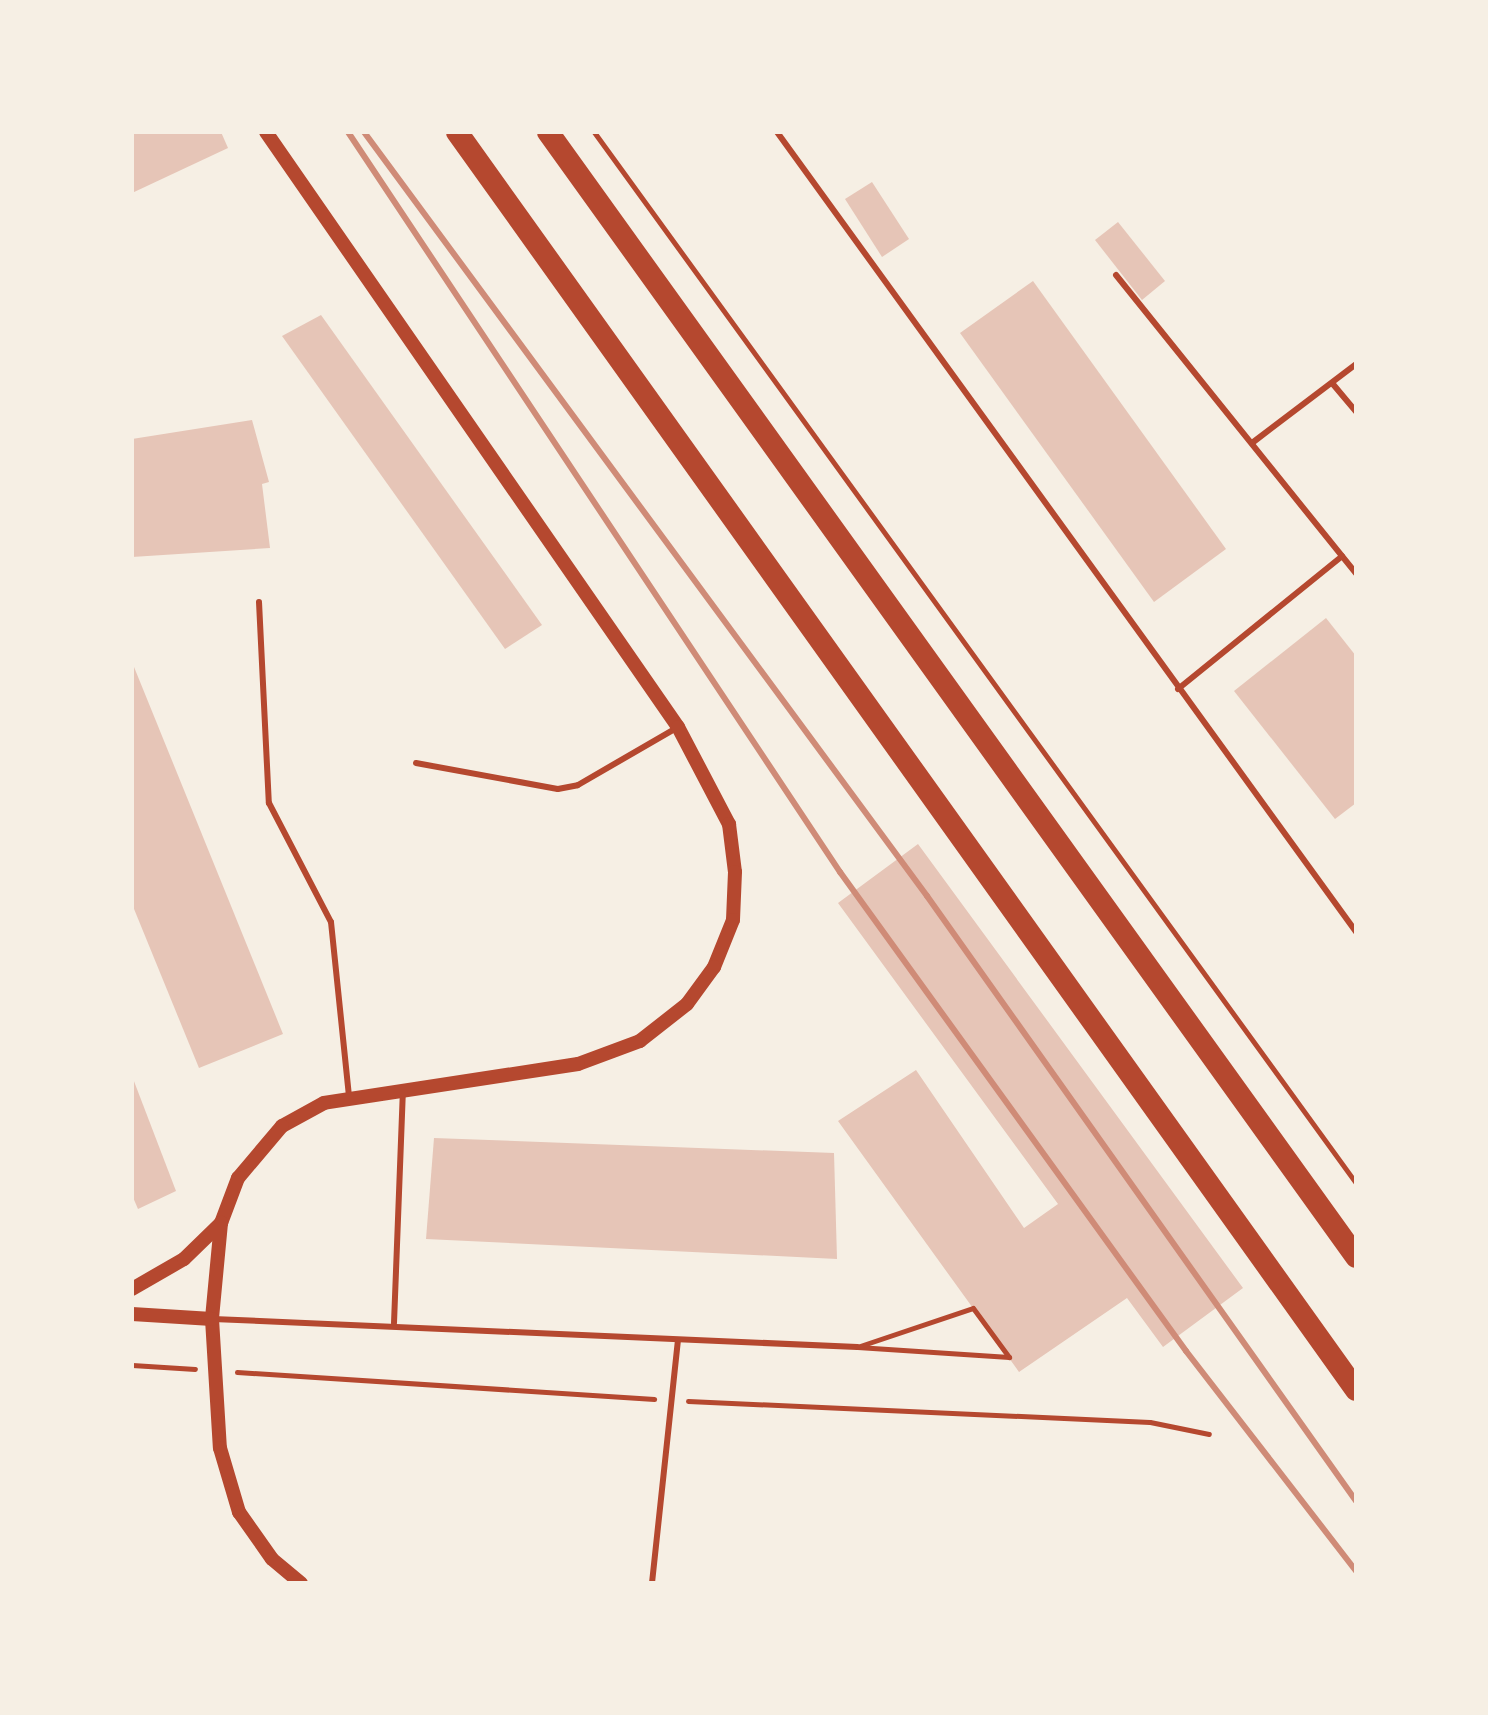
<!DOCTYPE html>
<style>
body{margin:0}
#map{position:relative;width:1488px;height:1715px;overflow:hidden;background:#f6efe4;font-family:"PT Sans",sans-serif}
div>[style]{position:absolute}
.building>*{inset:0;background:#e6c5b7}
.path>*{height:5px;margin:-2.5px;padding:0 2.5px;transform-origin:2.5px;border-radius:2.5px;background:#b5482f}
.service>*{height:6px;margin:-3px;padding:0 3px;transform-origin:3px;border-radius:3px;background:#b5482f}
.tertiary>*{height:14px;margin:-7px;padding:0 7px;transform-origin:7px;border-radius:7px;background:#b5482f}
.trunk>*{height:22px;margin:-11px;padding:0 11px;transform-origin:11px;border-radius:11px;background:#b5482f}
.rail>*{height:6px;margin:-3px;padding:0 3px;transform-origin:3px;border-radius:3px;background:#cf8b77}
span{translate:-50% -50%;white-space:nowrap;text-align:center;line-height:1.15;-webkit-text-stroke:7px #f6efe4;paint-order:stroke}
.frame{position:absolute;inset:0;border:134px solid #f6efe4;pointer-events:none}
</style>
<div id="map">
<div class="building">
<i style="clip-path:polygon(132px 132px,221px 132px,228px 148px,132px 193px)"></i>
<i style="clip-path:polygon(872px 182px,909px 239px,882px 257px,845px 199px)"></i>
<i style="clip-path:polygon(1118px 222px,1165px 281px,1142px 300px,1095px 240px)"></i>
<i style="clip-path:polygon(1033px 281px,1226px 549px,1154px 602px,960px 333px)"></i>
<i style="clip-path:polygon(321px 315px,542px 625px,505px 649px,282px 336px)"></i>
<i style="clip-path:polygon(252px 420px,269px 482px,262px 484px,270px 548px,132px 557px,132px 439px)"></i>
<i style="clip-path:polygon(1326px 618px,1356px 656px,1356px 803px,1335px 819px,1234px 691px)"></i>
<i style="clip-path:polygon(132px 662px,283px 1034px,199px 1068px,132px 904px)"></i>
<i style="clip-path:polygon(918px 844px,1243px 1288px,1163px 1347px,1127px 1298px,1019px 1372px,838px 1121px,916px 1070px,1024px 1228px,1058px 1204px,838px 903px)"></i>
<i style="clip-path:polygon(132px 1076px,176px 1191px,138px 1209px,132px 1195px)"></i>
<i style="clip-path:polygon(434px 1138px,834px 1153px,837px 1259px,426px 1239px)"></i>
</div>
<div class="path">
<i style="left:594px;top:132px;width:1298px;rotate:54.06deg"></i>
<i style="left:973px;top:1308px;width:61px;rotate:53.7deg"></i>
<i style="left:1009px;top:1357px;width:152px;rotate:-176.2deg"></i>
<i style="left:857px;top:1347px;width:122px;rotate:-18.6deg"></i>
<i style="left:132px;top:1365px;width:63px;rotate:3.6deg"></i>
<i style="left:237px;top:1372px;width:418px;rotate:3.7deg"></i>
<i style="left:688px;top:1401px;width:462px;rotate:2.6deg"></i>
<i style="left:1150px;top:1422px;width:60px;rotate:11.5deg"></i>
</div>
<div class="service">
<i style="left:777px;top:132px;width:988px;rotate:54.1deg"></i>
<i style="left:1116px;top:275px;width:383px;rotate:51.2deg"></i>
<i style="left:1332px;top:383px;width:38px;rotate:50deg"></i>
<i style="left:1252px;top:443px;width:131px;rotate:-37.2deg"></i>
<i style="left:259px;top:602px;width:201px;rotate:87.2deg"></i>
<i style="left:269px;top:803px;width:134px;rotate:62.5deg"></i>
<i style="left:331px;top:922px;width:175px;rotate:84.1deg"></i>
<i style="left:1178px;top:689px;width:211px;rotate:-39deg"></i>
<i style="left:416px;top:763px;width:144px;rotate:10.4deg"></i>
<i style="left:558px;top:789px;width:20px;rotate:-11deg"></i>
<i style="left:578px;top:785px;width:116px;rotate:-30.1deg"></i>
<i style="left:213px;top:1319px;width:645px;rotate:2.49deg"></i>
<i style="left:394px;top:1323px;width:230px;rotate:-87.8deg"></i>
<i style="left:652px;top:1583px;width:243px;rotate:-83.9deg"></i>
</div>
<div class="tertiary">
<i style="left:266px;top:132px;width:724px;rotate:55.3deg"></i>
<i style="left:678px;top:727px;width:110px;rotate:62.3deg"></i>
<i style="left:729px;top:824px;width:48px;rotate:82.9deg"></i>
<i style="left:735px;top:872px;width:48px;rotate:92.4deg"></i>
<i style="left:733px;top:920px;width:51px;rotate:112deg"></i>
<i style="left:714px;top:967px;width:46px;rotate:126.1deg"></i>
<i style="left:687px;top:1004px;width:60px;rotate:141.8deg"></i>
<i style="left:640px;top:1041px;width:66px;rotate:159.6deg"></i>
<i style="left:578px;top:1064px;width:257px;rotate:171.3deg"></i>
<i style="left:324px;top:1103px;width:48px;rotate:151.3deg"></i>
<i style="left:282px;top:1126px;width:68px;rotate:130.2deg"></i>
<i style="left:238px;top:1178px;width:48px;rotate:110.7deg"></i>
<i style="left:221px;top:1223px;width:96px;rotate:95.4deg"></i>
<i style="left:212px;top:1319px;width:129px;rotate:86.5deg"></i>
<i style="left:220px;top:1448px;width:67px;rotate:73.5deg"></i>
<i style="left:239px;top:1512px;width:57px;rotate:54.9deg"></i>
<i style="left:272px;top:1559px;width:38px;rotate:40deg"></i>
<i style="left:132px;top:1289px;width:60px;rotate:-30deg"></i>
<i style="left:184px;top:1259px;width:52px;rotate:-44.2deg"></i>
<i style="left:132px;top:1314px;width:80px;rotate:3.6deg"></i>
</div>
<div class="trunk">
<i style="left:457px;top:132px;width:1546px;rotate:54.45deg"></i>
<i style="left:548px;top:132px;width:1385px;rotate:54.31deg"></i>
</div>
<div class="rail">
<i style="left:348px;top:132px;width:889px;rotate:56.38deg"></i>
<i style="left:840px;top:872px;width:591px;rotate:54.16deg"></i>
<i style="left:1186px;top:1351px;width:278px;rotate:52.3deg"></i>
<i style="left:364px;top:132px;width:949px;rotate:53.61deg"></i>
<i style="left:927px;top:896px;width:742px;rotate:54.66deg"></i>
</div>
<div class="frame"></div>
</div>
